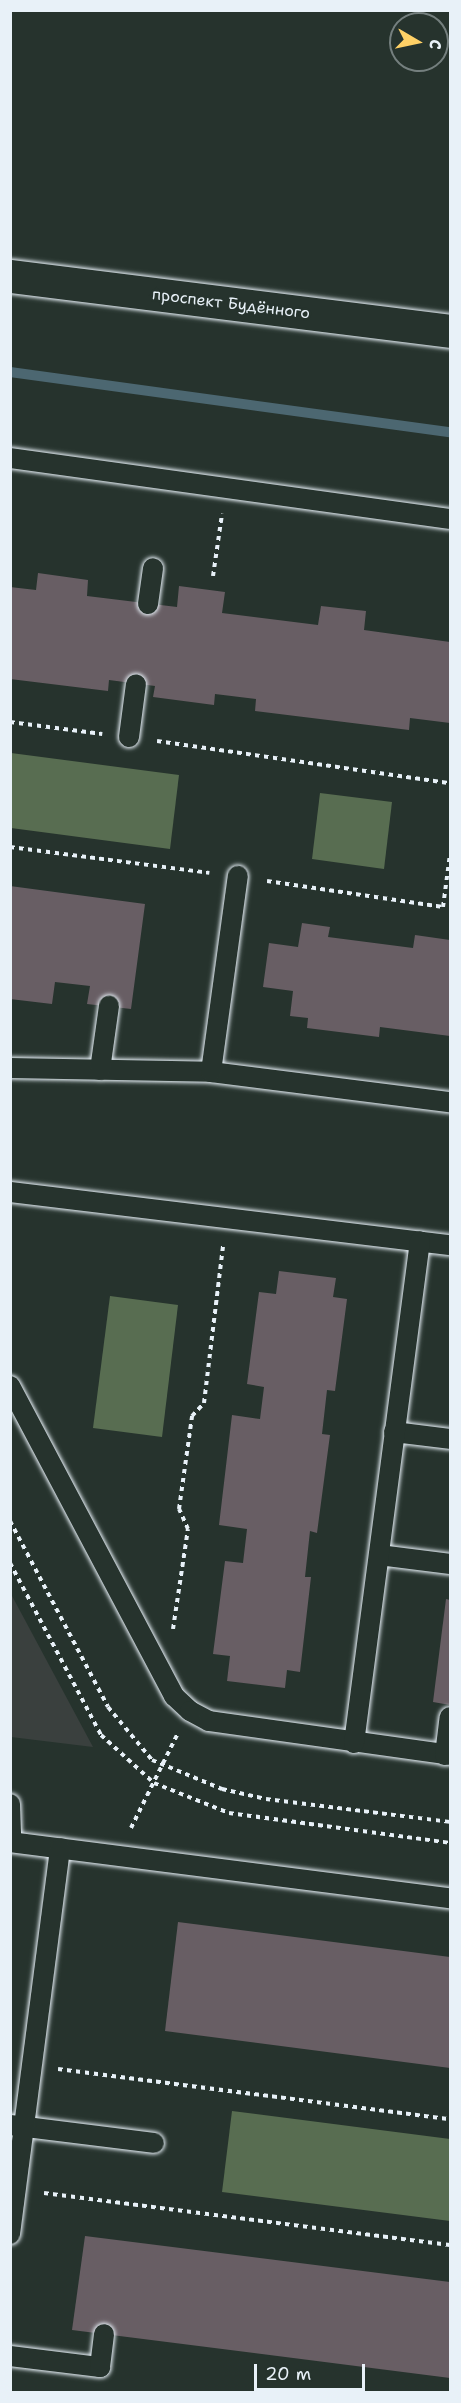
<!DOCTYPE html>
<meta charset="utf-8">
<style>
body{margin:0}
#map{position:relative;width:461px;height:2403px;overflow:hidden;background:#26332d;font-family:"Shantell Sans",sans-serif}
div>[style]{position:absolute}
.built>*{inset:0;background:#3a403e}
.green>*{inset:0;background:#586d51}
.stream>*{height:10px;margin:-5px;padding:0 5px;transform-origin:5px;border-radius:5px;background:#4c6771}
.building>*{inset:0;background:#685e64}
.path>*{height:4px;margin-top:-2px;transform-origin:0;background:repeating-linear-gradient(90deg,#e8f1f8 0 4.5px,transparent 0 9px)}
.roads{filter:drop-shadow(0 0 2px #e8f1f8) drop-shadow(0 0 2px #e8f1f8)}
.lane>*{height:20px;margin:-10px;padding:0 10px;transform-origin:10px;border-radius:10px;background:#26332d}
.secondary>*{height:33px;margin:-16.5px;padding:0 16.5px;transform-origin:16.5px;border-radius:16.5px;background:#26332d}
span{translate:-50% -50%;white-space:nowrap;text-align:center;line-height:1.15;-webkit-text-stroke:4.5px #26332d;paint-order:stroke}
.street-label{font-size:16px;color:#e8f1f8}
.frame{position:absolute;inset:0;border:12px solid #e8f1f8;pointer-events:none}
.north{position:absolute;left:389px;top:12px;width:60px;height:60px;box-sizing:border-box;background:#26332d;border:2px solid #747f7e;border-radius:50%;rotate:99deg;font-size:16px;font-weight:700;line-height:24px;text-align:center;color:#e8f1f8}
.north::after{content:'';display:block;margin:auto;width:21px;height:27px;background:#ffd166;clip-path:polygon(50% 0,100% 100%,50% 72%,0 100%)}
.scale{position:absolute;left:254px;top:2364px;width:111px;height:27px;box-sizing:border-box;border:3px solid #e8f1f8;border-top:0;padding-left:8px;font-size:18px;line-height:21px;white-space:nowrap;color:#e8f1f8;-webkit-text-stroke:4px #26332d;paint-order:stroke}
</style>
<div id="map">
<div class="built">
<i style="clip-path:polygon(10px 1594px,11px 1594px,93px 1747px,11px 1737px)"></i>
</div>
<div class="green">
<i style="clip-path:polygon(11px 753px,179px 775px,170px 849px,11px 828px)"></i>
<i style="clip-path:polygon(320px 793px,392px 802px,384px 869px,312px 859px)"></i>
<i style="clip-path:polygon(110px 1296px,178px 1305px,162px 1437px,93px 1428px)"></i>
<i style="clip-path:polygon(232px 2111px,450px 2139px,450px 2221px,222px 2192px)"></i>
</div>
<div class="stream">
<i style="left:10px;top:372px;width:444px;rotate:7.8deg"></i>
</div>
<div class="building">
<i style="clip-path:polygon(38px 573px,88px 580px,87px 596px,177px 607px,179px 586px,225px 592px,222px 613px,318px 625px,321px 606px,366px 611px,364px 630px,450px 642px,450px 723px,410px 718px,409px 730px,255px 711px,256px 699px,215px 694px,214px 705px,153px 697px,155px 686px,109px 680px,108px 691px,10px 679px,10px 587px,36px 590px)"></i>
<i style="clip-path:polygon(10px 886px,145px 904px,131px 1009px,87px 1004px,90px 986px,55px 982px,52px 1004px,10px 999px)"></i>
<i style="clip-path:polygon(302px 923px,330px 927px,328px 937px,413px 948px,415px 935px,450px 940px,450px 1036px,380px 1027px,379px 1037px,307px 1028px,308px 1018px,290px 1016px,293px 991px,263px 987px,269px 943px,298px 947px)"></i>
<i style="clip-path:polygon(279px 1271px,336px 1278px,333px 1297px,347px 1299px,335px 1391px,327px 1390px,322px 1434px,330px 1435px,317px 1533px,310px 1531px,305px 1577px,311px 1577px,300px 1672px,287px 1670px,285px 1688px,227px 1681px,230px 1656px,213px 1654px,225px 1561px,243px 1563px,247px 1529px,219px 1525px,232px 1415px,260px 1419px,264px 1387px,247px 1384px,259px 1292px,276px 1294px)"></i>
<i style="clip-path:polygon(446px 1599px,450px 1600px,450px 1705px,433px 1702px)"></i>
<i style="clip-path:polygon(178px 1922px,450px 1957px,450px 2068px,165px 2031px)"></i>
<i style="clip-path:polygon(85px 2236px,450px 2282px,450px 2378px,72px 2330px)"></i>
</div>
<div class="path">
<i style="left:213px;top:576px;width:63px;rotate:-81.7deg"></i>
<i style="left:10px;top:722px;width:93px;rotate:7.4deg"></i>
<i style="left:157px;top:741px;width:296px;rotate:8.2deg"></i>
<i style="left:10px;top:847px;width:201px;rotate:7.4deg"></i>
<i style="left:267px;top:881px;width:178px;rotate:8.4deg"></i>
<i style="left:443px;top:907px;width:53px;rotate:-82.5deg"></i>
<i style="left:10px;top:1521px;width:210px;rotate:62.2deg"></i>
<i style="left:108px;top:1707px;width:69px;rotate:50.3deg"></i>
<i style="left:152px;top:1760px;width:76px;rotate:22.5deg"></i>
<i style="left:222px;top:1789px;width:45px;rotate:12.8deg"></i>
<i style="left:266px;top:1799px;width:185px;rotate:7.1deg"></i>
<i style="left:10px;top:1563px;width:195px;rotate:62.1deg"></i>
<i style="left:101px;top:1735px;width:72px;rotate:42.2deg"></i>
<i style="left:154px;top:1783px;width:81px;rotate:21.8deg"></i>
<i style="left:229px;top:1813px;width:223px;rotate:7.7deg"></i>
<i style="left:173px;top:1629px;width:101px;rotate:-81.5deg"></i>
<i style="left:188px;top:1529px;width:22px;rotate:-114deg"></i>
<i style="left:179px;top:1509px;width:94px;rotate:-82deg"></i>
<i style="left:192px;top:1416px;width:18px;rotate:-47deg"></i>
<i style="left:204px;top:1403px;width:159px;rotate:-83.1deg"></i>
<i style="left:131px;top:1828px;width:104px;rotate:-63.7deg"></i>
<i style="left:58px;top:2069px;width:395px;rotate:7.3deg"></i>
<i style="left:44px;top:2193px;width:409px;rotate:7.3deg"></i>
</div>
<div class="roads">
<div class="lane">
<i style="left:10px;top:458px;width:444px;rotate:7.9deg"></i>
<i style="left:148px;top:604px;width:36px;rotate:-82deg"></i>
<i style="left:129px;top:737px;width:53px;rotate:-82.5deg"></i>
<i style="left:10px;top:1068px;width:201px;rotate:1.1deg"></i>
<i style="left:211px;top:1072px;width:241px;rotate:7.2deg"></i>
<i style="left:100px;top:1070px;width:65px;rotate:-82deg"></i>
<i style="left:211px;top:1072px;width:198px;rotate:-82.2deg"></i>
<i style="left:10px;top:1192px;width:443px;rotate:6.9deg"></i>
<i style="left:10px;top:1386px;width:351px;rotate:62.1deg"></i>
<i style="left:174px;top:1696px;width:22px;rotate:43deg"></i>
<i style="left:190px;top:1711px;width:21px;rotate:28deg"></i>
<i style="left:209px;top:1721px;width:243px;rotate:8deg"></i>
<i style="left:394px;top:1432px;width:56px;rotate:7.1deg"></i>
<i style="left:379px;top:1555px;width:72px;rotate:7.2deg"></i>
<i style="left:354px;top:1743px;width:506px;rotate:-82.51deg"></i>
<i style="left:445px;top:1755px;width:38px;rotate:-83deg"></i>
<i style="left:10px;top:1804px;width:38px;rotate:88deg"></i>
<i style="left:10px;top:1842px;width:444px;rotate:7.3deg"></i>
<i style="left:10px;top:2125px;width:145px;rotate:7.1deg"></i>
<i style="left:10px;top:2234px;width:389px;rotate:-82.6deg"></i>
<i style="left:10px;top:2356px;width:91px;rotate:7deg"></i>
<i style="left:100px;top:2367px;width:33px;rotate:-83deg"></i>
</div>
<div class="secondary">
<i style="left:10px;top:276px;width:443px;rotate:7.1deg"></i>
</div>
</div>
<div class="street-label">
<span style="left:231px;top:304px;rotate:7deg">проспект Будённого</span>
</div>
<div class="frame"></div>
<div class="north">С</div>
<div class="scale">20 m</div>
</div>
